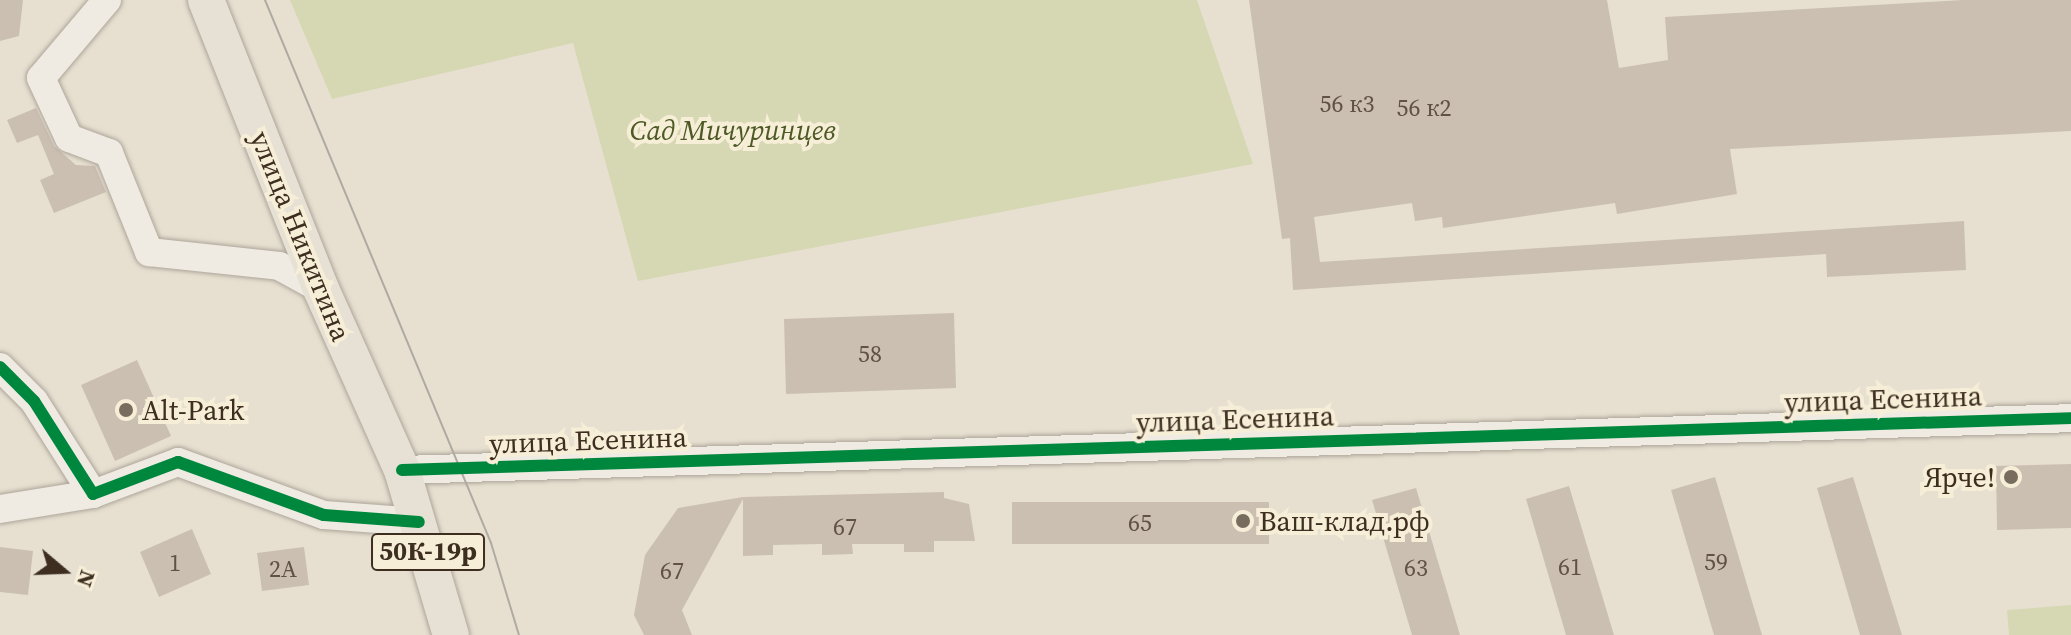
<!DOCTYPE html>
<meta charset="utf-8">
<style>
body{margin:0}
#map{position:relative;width:2071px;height:635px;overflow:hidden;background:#e7e0d1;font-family:"Source Serif 4",serif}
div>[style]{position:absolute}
.green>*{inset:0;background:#d6d7b3}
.building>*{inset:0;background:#cbbfb2}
.roads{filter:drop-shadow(0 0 2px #ada599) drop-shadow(0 0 2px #ada599)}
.minor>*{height:28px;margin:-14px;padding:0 14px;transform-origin:14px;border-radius:14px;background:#efebe3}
.major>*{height:36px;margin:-18px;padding:0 18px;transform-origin:18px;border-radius:18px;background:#e6e1d4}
.tram>*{height:2px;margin:-1px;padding:0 1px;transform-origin:1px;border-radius:1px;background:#afaaa2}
.cycleway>*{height:12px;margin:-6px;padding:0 6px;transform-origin:6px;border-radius:6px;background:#00873e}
.dots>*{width:22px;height:22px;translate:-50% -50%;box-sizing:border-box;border:4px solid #f7eed8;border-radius:50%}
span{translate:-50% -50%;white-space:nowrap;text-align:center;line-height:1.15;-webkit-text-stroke:8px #f7eed8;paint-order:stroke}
.number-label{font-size:24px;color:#605244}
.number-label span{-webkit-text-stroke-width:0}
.shield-label span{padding:2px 6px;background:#f7eed8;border:2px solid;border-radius:6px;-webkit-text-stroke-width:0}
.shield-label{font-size:26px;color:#3d2e20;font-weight:700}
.park-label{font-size:28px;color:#4d5a26;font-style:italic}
.street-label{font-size:28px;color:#3d2e20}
.poi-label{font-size:28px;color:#3d2e20}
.left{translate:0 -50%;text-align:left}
.right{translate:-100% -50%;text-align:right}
.north{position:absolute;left:24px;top:531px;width:80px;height:80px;-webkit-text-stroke:6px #f7eed8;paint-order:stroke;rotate:109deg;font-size:22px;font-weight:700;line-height:32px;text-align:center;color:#3d2e20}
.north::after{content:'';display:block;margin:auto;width:28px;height:36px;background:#3d2e20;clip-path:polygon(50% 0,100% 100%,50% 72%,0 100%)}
</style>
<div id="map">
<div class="green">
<i style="clip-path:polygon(290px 0,1197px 0,1253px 164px,638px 281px,573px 43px,332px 99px)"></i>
<i style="clip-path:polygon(2071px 605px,2071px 635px,2009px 635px,2007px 610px)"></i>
</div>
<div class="building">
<i style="clip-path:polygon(0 0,23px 0,19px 36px,0 41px)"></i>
<i style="clip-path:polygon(1249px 0,1607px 0,1619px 68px,1668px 60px,1665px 17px,1963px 0,2071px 0,2071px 131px,1730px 149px,1737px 194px,1617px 214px,1615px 203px,1443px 228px,1442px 217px,1415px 221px,1412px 203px,1314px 217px,1320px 262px,1964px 221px,1966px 270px,1827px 277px,1826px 254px,1293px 290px,1290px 238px,1282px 239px)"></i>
<i style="clip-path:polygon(36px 108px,54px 146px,76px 165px,95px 166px,106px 192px,54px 213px,40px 180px,54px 174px,38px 135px,17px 143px,7px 120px)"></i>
<i style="clip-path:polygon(954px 313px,956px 388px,786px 394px,784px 319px)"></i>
<i style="clip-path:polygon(137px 360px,171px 436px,115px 461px,81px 385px)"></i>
<i style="clip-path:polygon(2071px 464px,2071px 528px,1997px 530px,1996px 466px)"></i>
<i style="clip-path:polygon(1715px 477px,1762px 635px,1714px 635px,1671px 490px)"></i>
<i style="clip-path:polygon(1853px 477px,1902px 635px,1860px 635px,1817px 488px)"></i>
<i style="clip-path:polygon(1569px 486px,1614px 635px,1566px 635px,1526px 499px)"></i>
<i style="clip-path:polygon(1416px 488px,1460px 635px,1412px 635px,1372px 500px)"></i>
<i style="clip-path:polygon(944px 492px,944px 498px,969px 504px,975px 541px,934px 541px,934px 552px,904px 552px,904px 544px,852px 544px,853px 554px,822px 555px,822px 544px,773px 545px,773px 555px,743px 556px,743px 499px,682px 610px,692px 635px,644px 635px,634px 615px,645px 555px,678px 508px,743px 497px)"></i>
<i style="clip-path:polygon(1012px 502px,1269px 502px,1269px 544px,1012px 544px)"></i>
<i style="clip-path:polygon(192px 529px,211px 574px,159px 597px,140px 552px)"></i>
<i style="clip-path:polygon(0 547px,33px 551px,28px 595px,0 592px)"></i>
<i style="clip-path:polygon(304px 547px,309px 585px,262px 591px,257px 553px)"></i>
</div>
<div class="roads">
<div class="minor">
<i style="left:107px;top:0;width:102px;rotate:130.2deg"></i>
<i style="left:41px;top:78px;width:66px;rotate:65deg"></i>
<i style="left:69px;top:138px;width:43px;rotate:20.6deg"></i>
<i style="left:109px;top:153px;width:107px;rotate:68deg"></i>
<i style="left:149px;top:252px;width:131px;rotate:6.1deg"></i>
<i style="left:279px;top:266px;width:48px;rotate:28.7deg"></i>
<i style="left:0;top:367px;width:48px;rotate:45deg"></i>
<i style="left:34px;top:401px;width:110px;rotate:57.6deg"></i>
<i style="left:93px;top:494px;width:91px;rotate:-20.6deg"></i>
<i style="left:178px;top:462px;width:155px;rotate:20deg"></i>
<i style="left:324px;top:515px;width:95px;rotate:4.2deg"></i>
<i style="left:402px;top:470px;width:1670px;rotate:-1.78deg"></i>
<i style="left:0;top:509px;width:94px;rotate:-9.2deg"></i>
</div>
<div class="major">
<i style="left:206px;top:0;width:311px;rotate:68.3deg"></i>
<i style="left:321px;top:289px;width:198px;rotate:65.9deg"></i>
<i style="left:402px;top:470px;width:172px;rotate:73.5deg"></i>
</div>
</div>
<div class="tram">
<i style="left:265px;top:0;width:588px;rotate:67.4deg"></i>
<i style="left:491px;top:543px;width:96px;rotate:73.1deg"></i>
</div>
<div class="cycleway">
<i style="left:0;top:367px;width:48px;rotate:45deg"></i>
<i style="left:34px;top:401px;width:110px;rotate:57.6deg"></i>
<i style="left:93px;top:494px;width:91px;rotate:-20.6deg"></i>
<i style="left:178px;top:462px;width:155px;rotate:20deg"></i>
<i style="left:324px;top:515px;width:95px;rotate:4.2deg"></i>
<i style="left:402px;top:470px;width:1670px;rotate:-1.78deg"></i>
</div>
<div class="dots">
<i style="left:126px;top:410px;background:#786c5e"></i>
<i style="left:2011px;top:477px;background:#786c5e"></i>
<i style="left:1243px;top:521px;background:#786c5e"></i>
</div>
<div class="number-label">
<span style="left:1347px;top:104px">56 к3</span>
<span style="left:1424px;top:108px">56 к2</span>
<span style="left:870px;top:354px">58</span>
<span style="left:1140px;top:523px">65</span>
<span style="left:845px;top:527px">67</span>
<span style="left:1716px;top:562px">59</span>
<span style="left:175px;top:563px">1</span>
<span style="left:1570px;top:567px">61</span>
<span style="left:1416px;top:568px">63</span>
<span style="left:283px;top:569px">2А</span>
<span style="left:672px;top:571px">67</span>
</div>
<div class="shield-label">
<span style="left:428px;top:552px">50К-19р</span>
</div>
<div class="park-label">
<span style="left:733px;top:130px">Сад Мичуринцев</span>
</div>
<div class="street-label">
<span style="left:301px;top:236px;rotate:68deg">улица Никитина</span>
<span style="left:1883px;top:399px;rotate:-2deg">улица Есенина</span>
<span style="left:1235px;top:419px;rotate:-2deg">улица Есенина</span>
<span style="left:588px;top:440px;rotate:-2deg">улица Есенина</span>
</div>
<div class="poi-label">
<span class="left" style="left:142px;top:410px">Alt-Park</span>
<span class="right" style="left:1995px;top:477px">Ярче!</span>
<span class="left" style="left:1259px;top:521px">Ваш-клад.рф</span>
</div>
<div class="north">N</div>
</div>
